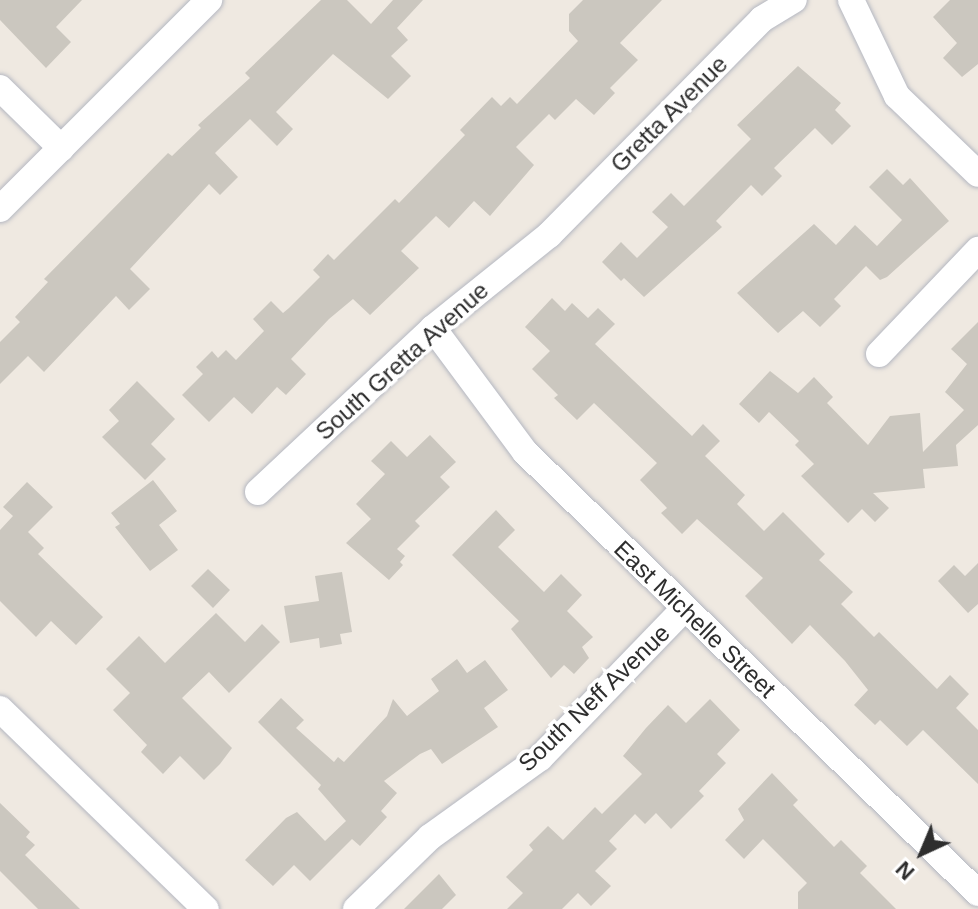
<!DOCTYPE html>
<style>
body{margin:0}
#map{position:relative;width:978px;height:909px;overflow:hidden;background:#efe9e1;font-family:Arial,sans-serif}
div>[style]{position:absolute}
.building>*{inset:0;background:#cbc7bf}
.roads{filter:drop-shadow(0 0 2px #b4b7c1) drop-shadow(0 0 2px #b4b7c1)}
.minor>*{height:26px;margin:-13px;padding:0 13px;transform-origin:13px;border-radius:13px;background:#fff}
span{translate:-50% -50%;white-space:nowrap;text-align:center;line-height:1.15;-webkit-text-stroke:7px #fff;paint-order:stroke}
.street-label{font-size:24px;color:#2e2e2e}
.north{position:absolute;left:882px;top:813px;width:80px;height:80px;-webkit-text-stroke:6px #fff;paint-order:stroke;rotate:224deg;font-size:22px;font-weight:700;line-height:32px;text-align:center;color:#2e2e2e}
.north::after{content:'';display:block;margin:auto;width:28px;height:36px;background:#2e2e2e;clip-path:polygon(50% 0,100% 100%,50% 72%,0 100%)}
</style>
<div id="map">
<div class="building">
<i style="clip-path:polygon(0 0,82px 0,56px 27px,71px 42px,46px 68px,0 20px)"></i>
<i style="clip-path:polygon(321px 0,347px 0,371px 24px,393px 0,423px 0,397px 28px,408px 40px,391px 56px,411px 76px,388px 99px,333px 54px,276px 112px,293px 129px,277px 146px,250px 119px,215px 153px,238px 177px,220px 195px,209px 184px,130px 269px,150px 289px,129px 310px,116px 296px,44px 372px,28px 356px,0 384px,0 342px,20px 322px,15px 317px,48px 282px,44px 279px,168px 153px,172px 156px,201px 128px,198px 125px,250px 78px,245px 73px)"></i>
<i style="clip-path:polygon(583px 0,662px 0,620px 43px,638px 60px,610px 88px,615px 93px,594px 115px,576px 99px,555px 120px,549px 114px,516px 147px,534px 165px,490px 216px,474px 201px,449px 228px,436px 216px,401px 251px,419px 268px,370px 315px,353px 299px,329px 319px,291px 359px,306px 374px,286px 395px,277px 387px,252px 414px,234px 397px,209px 422px,182px 395px,203px 374px,196px 367px,212px 351px,218px 358px,226px 350px,236px 360px,264px 331px,253px 319px,271px 301px,283px 313px,289px 308px,320px 277px,313px 270px,328px 254px,334px 260px,395px 199px,399px 203px,465px 135px,460px 130px,492px 97px,501px 106px,510px 97px,517px 104px,578px 41px,569px 31px,569px 14px)"></i>
<i style="clip-path:polygon(950px 0,978px 0,978px 64px,962px 77px,943px 58px,957px 43px,933px 17px)"></i>
<i style="clip-path:polygon(798px 66px,841px 103px,835px 110px,851px 126px,832px 145px,815px 128px,774px 168px,782px 176px,762px 196px,751px 185px,716px 221px,722px 227px,644px 297px,624px 278px,621px 281px,602px 262px,621px 242px,637px 258px,668px 227px,652px 212px,671px 193px,684px 206px,751px 139px,737px 125px)"></i>
<i style="clip-path:polygon(887px 169px,903px 185px,910px 178px,949px 221px,887px 277px,880px 280px,866px 266px,834px 299px,841px 306px,820px 327px,803px 311px,778px 333px,737px 293px,814px 224px,836px 245px,855px 225px,877px 246px,902px 220px,869px 187px)"></i>
<i style="clip-path:polygon(552px 298px,565px 311px,572px 303px,588px 318px,598px 308px,615px 324px,595px 344px,692px 436px,703px 424px,720px 441px,705px 456px,745px 495px,737px 504px,764px 531px,783px 512px,825px 554px,819px 560px,853px 592px,841px 604px,874px 637px,879px 632px,937px 689px,950px 675px,969px 694px,956px 708px,978px 730px,978px 784px,923px 730px,907px 746px,880px 720px,875px 725px,854px 705px,868px 690px,845px 661px,810px 625px,792px 644px,745px 596px,763px 578px,697px 519px,682px 534px,661px 513px,667px 508px,640px 480px,657px 463px,594px 403px,577px 420px,554px 398px,558px 395px,532px 369px,550px 351px,525px 327px)"></i>
<i style="clip-path:polygon(978px 322px,978px 425px,956px 445px,958px 466px,923px 469px,925px 488px,873px 493px,889px 508px,875px 522px,862px 509px,848px 523px,801px 476px,814px 464px,795px 445px,799px 441px,769px 412px,759px 423px,739px 404px,770px 371px,798px 393px,814px 377px,833px 397px,827px 403px,868px 445px,890px 416px,920px 413px,923px 452px,964px 410px,945px 392px,967px 364px,951px 349px)"></i>
<i style="clip-path:polygon(137px 381px,175px 419px,151px 444px,166px 459px,145px 480px,102px 437px,119px 421px,109px 410px)"></i>
<i style="clip-path:polygon(430px 435px,456px 462px,440px 477px,450px 487px,415px 521px,420px 526px,397px 549px,405px 556px,400px 562px,403px 565px,389px 580px,346px 543px,371px 519px,356px 504px,385px 474px,371px 461px,391px 441px,407px 457px)"></i>
<i style="clip-path:polygon(153px 480px,177px 511px,159px 525px,178px 550px,150px 571px,115px 527px,120px 524px,111px 513px)"></i>
<i style="clip-path:polygon(27px 482px,53px 507px,28px 532px,44px 548px,38px 554px,103px 617px,76px 645px,51px 621px,36px 637px,0 601px,0 530px,13px 516px,3px 507px)"></i>
<i style="clip-path:polygon(496px 510px,515px 530px,498px 547px,544px 592px,561px 574px,582px 595px,567px 611px,593px 637px,582px 647px,589px 658px,574px 674px,564px 665px,551px 678px,511px 629px,519px 621px,452px 555px)"></i>
<i style="clip-path:polygon(978px 563px,978px 604px,968px 613px,938px 581px,954px 565px,965px 576px)"></i>
<i style="clip-path:polygon(208px 569px,230px 590px,213px 608px,191px 586px)"></i>
<i style="clip-path:polygon(342px 572px,352px 632px,340px 634px,342px 644px,320px 648px,319px 638px,290px 643px,284px 606px,319px 601px,315px 576px)"></i>
<i style="clip-path:polygon(216px 613px,245px 642px,262px 624px,280px 642px,229px 693px,209px 672px,182px 698px,232px 748px,220px 764px,204px 780px,180px 756px,163px 774px,141px 752px,147px 745px,113px 710px,130px 693px,106px 669px,139px 636px,165px 663px)"></i>
<i style="clip-path:polygon(457px 659px,467px 673px,485px 660px,508px 690px,484px 708px,498px 727px,442px 764px,431px 749px,420px 754px,384px 781px,397px 793px,381px 811px,387px 817px,360px 846px,352px 839px,310px 881px,294px 865px,273px 886px,245px 860px,286px 818px,297px 812px,325px 841px,346px 821px,318px 789px,321px 785px,258px 722px,281px 698px,304px 720px,296px 728px,334px 762px,338px 757px,344px 762px,387px 716px,393px 699px,407px 716px,439px 691px,431px 679px)"></i>
<i style="clip-path:polygon(710px 699px,740px 730px,717px 754px,726px 763px,699px 791px,704px 796px,671px 829px,656px 813px,645px 824px,635px 814px,609px 841px,617px 849px,595px 871px,611px 886px,591px 906px,578px 893px,562px 909px,507px 909px,523px 893px,506px 877px,533px 850px,529px 845px,548px 826px,563px 840px,595px 807px,602px 814px,642px 774px,623px 756px,646px 728px,668px 705px,686px 723px)"></i>
<i style="clip-path:polygon(772px 773px,798px 800px,793px 805px,834px 847px,841px 840px,867px 866px,860px 873px,896px 909px,798px 909px,798px 892px,807px 883px,763px 839px,744px 859px,725px 840px,744px 820px,738px 809px)"></i>
<i style="clip-path:polygon(0 803px,30px 832px,26px 837px,35px 845px,25px 855px,80px 909px,38px 909px,0 871px)"></i>
<i style="clip-path:polygon(439px 874px,456px 895px,442px 909px,404px 909px)"></i>
</div>
<div class="roads">
<div class="minor">
<i style="left:851px;top:0;width:106px;rotate:64.4deg"></i>
<i style="left:897px;top:96px;width:112px;rotate:43.9deg"></i>
<i style="left:0;top:88px;width:86px;rotate:44.5deg"></i>
<i style="left:0;top:209px;width:296px;rotate:-45deg"></i>
<i style="left:433px;top:328px;width:154px;rotate:53.4deg"></i>
<i style="left:525px;top:452px;width:632px;rotate:44.23deg"></i>
<i style="left:879px;top:354px;width:144px;rotate:-46.4deg"></i>
<i style="left:258px;top:492px;width:240px;rotate:-43.1deg"></i>
<i style="left:433px;top:328px;width:149px;rotate:-38.7deg"></i>
<i style="left:549px;top:235px;width:303px;rotate:-45.4deg"></i>
<i style="left:762px;top:19px;width:37px;rotate:-31deg"></i>
<i style="left:0;top:709px;width:287px;rotate:44.2deg"></i>
<i style="left:356px;top:909px;width:103px;rotate:-44.2deg"></i>
<i style="left:430px;top:837px;width:135px;rotate:-35.7deg"></i>
<i style="left:540px;top:758px;width:207px;rotate:-46deg"></i>
</div>
</div>
<div class="street-label">
<span style="left:669px;top:114px;rotate:-45deg">Gretta Avenue</span>
<span style="left:402px;top:361px;rotate:-42deg">South Gretta Avenue</span>
<span style="left:695px;top:619px;rotate:44deg">East Michelle Street</span>
<span style="left:594px;top:698px;rotate:-44deg">South Neff Avenue</span>
</div>
<div class="north">N</div>
</div>
